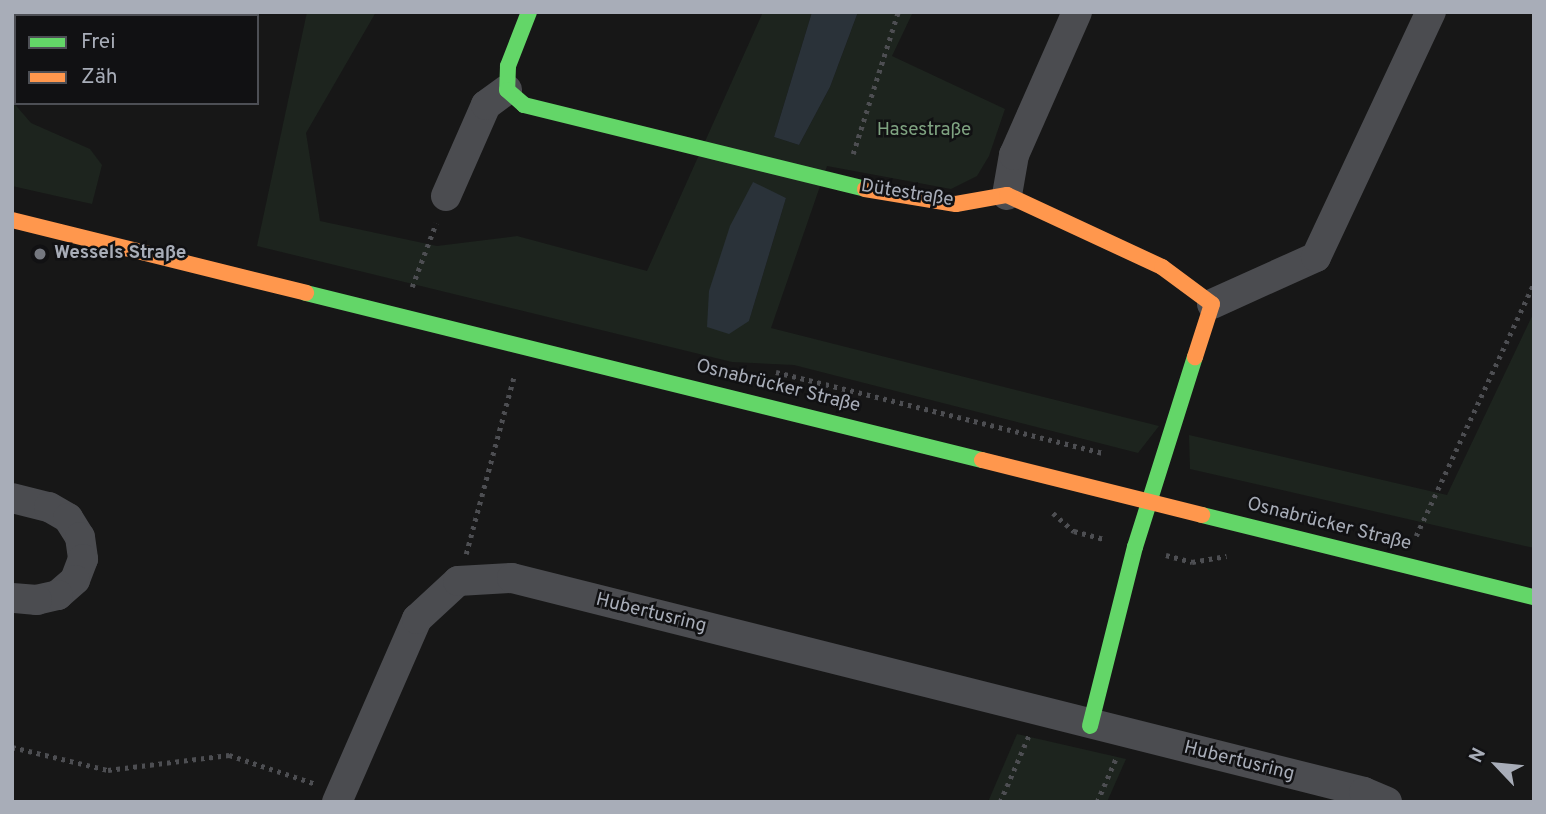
<!DOCTYPE html>
<meta charset="utf-8">
<style>
body{margin:0}
#map{position:relative;width:1546px;height:814px;overflow:hidden;background:#171717;font-family:Overpass,sans-serif}
div>[style]{position:absolute}
.green>*{inset:0;background:#1d241e}
.water>*{inset:0;background:#2a3239}
.path>*{height:4.5px;margin-top:-2.25px;transform-origin:0;background:repeating-linear-gradient(90deg,#4d4e52 0 3.5px,transparent 0 8.5px)}
.street>*{height:30px;margin:-15px;padding:0 15px;transform-origin:15px;border-radius:15px;background:#4b4c50}
.fast>*{height:16px;margin:-8px;padding:0 8px;transform-origin:8px;border-radius:8px;background:#63d668}
.slow>*{height:16px;margin:-8px;padding:0 8px;transform-origin:8px;border-radius:8px;background:#ff974d}
.dots>*{width:19px;height:19px;translate:-50% -50%;box-sizing:border-box;border:4px solid #111113;border-radius:50%}
span{translate:-50% -50%;white-space:nowrap;text-align:center;line-height:1.15;-webkit-text-stroke:5px #111113;paint-order:stroke}
.park-label{font-size:19px;color:#7fa381}
.street-label{font-size:19px;color:#a8adb8}
.poi-label{font-size:19px;color:#a8adb8;font-weight:700}
.left{translate:0 -50%;text-align:left}
.frame{position:absolute;inset:0;border:14px solid #a8adb8;pointer-events:none}
.legend{position:absolute;left:14px;top:14px;width:245px;height:91px;box-sizing:border-box;background:#111113;border:2px solid #4d4f55;margin:0;padding:9px 12px;list-style:none;font-size:21px;color:#a8adb8}
.legend li{display:flex;align-items:center;gap:14px;height:35px}
.legend b{width:35px;border:2px solid #4d4f55}
.north{position:absolute;left:1462px;top:730px;width:70px;height:70px;-webkit-text-stroke:5px #111113;paint-order:stroke;rotate:296deg;font-size:19px;font-weight:700;line-height:28px;text-align:center;color:#a8adb8}
.north::after{content:'';display:block;margin:auto;width:24px;height:32px;background:#a8adb8;clip-path:polygon(50% 0,100% 100%,50% 72%,0 100%)}
</style>
<div id="map">
<div class="green">
<i style="clip-path:polygon(evenodd,307px 12px,376px 12px,306px 133px,320px 221px,437px 246px,517px 236px,647px 271px,763px 12px,812px 12px,774px 137px,799px 145px,830px 87px,858px 12px,913px 12px,892px 56px,1005px 109px,989px 156px,977px 176px,951px 189px,827px 166px,771px 328px,1159px 426px,1138px 453px,794px 365px,732px 362px,257px 246px,307px 12px,752px 183px,786px 198px,749px 321px,752px 183px)"></i>
<i style="clip-path:polygon(12px 101px,31px 123px,90px 149px,102px 165px,92px 204px,12px 186px)"></i>
<i style="clip-path:polygon(1534px 312px,1534px 548px,1190px 469px,1189px 435px,1447px 495px)"></i>
<i style="clip-path:polygon(1017px 734px,1126px 759px,1107px 802px,988px 802px)"></i>
</div>
<div class="water">
<i style="clip-path:polygon(812px 12px,858px 12px,830px 87px,799px 145px,774px 137px)"></i>
<i style="clip-path:polygon(753px 182px,786px 198px,749px 321px,729px 334px,707px 327px,709px 291px,730px 226px)"></i>
</div>
<div class="path">
<i style="left:853px;top:154px;width:149px;rotate:-72.4deg"></i>
<i style="left:412px;top:287px;width:68px;rotate:-69.4deg"></i>
<i style="left:776px;top:372px;width:337px;rotate:13.9deg"></i>
<i style="left:1053px;top:513px;width:28px;rotate:41deg"></i>
<i style="left:1074px;top:531px;width:30px;rotate:15deg"></i>
<i style="left:1416px;top:536px;width:279px;rotate:-65deg"></i>
<i style="left:466px;top:554px;width:184px;rotate:-74.9deg"></i>
<i style="left:1166px;top:555px;width:27px;rotate:15deg"></i>
<i style="left:1192px;top:562px;width:35px;rotate:-10deg"></i>
<i style="left:12px;top:747px;width:99px;rotate:13.5deg"></i>
<i style="left:108px;top:770px;width:122px;rotate:-7.1deg"></i>
<i style="left:229px;top:755px;width:89px;rotate:18.4deg"></i>
<i style="left:1000px;top:802px;width:73px;rotate:-66.6deg"></i>
<i style="left:1097px;top:802px;width:48px;rotate:-66.6deg"></i>
</div>
<div class="street">
<i style="left:1007px;top:195px;width:41px;rotate:-80.1deg"></i>
<i style="left:1014px;top:155px;width:156px;rotate:-66.2deg"></i>
<i style="left:446px;top:196px;width:99px;rotate:-66.3deg"></i>
<i style="left:486px;top:105px;width:26px;rotate:-36deg"></i>
<i style="left:1212px;top:304px;width:114px;rotate:-24.3deg"></i>
<i style="left:1316px;top:257px;width:271px;rotate:-64.9deg"></i>
<i style="left:12px;top:498px;width:38px;rotate:14deg"></i>
<i style="left:49px;top:507px;width:22px;rotate:30deg"></i>
<i style="left:68px;top:518px;width:22px;rotate:58deg"></i>
<i style="left:80px;top:537px;width:22px;rotate:82deg"></i>
<i style="left:83px;top:559px;width:22px;rotate:111deg"></i>
<i style="left:75px;top:580px;width:23px;rotate:139deg"></i>
<i style="left:58px;top:595px;width:22px;rotate:167deg"></i>
<i style="left:37px;top:600px;width:25px;rotate:-175deg"></i>
<i style="left:337px;top:802px;width:200px;rotate:-66.4deg"></i>
<i style="left:417px;top:619px;width:56px;rotate:-42.8deg"></i>
<i style="left:458px;top:581px;width:54px;rotate:-3.2deg"></i>
<i style="left:512px;top:578px;width:878px;rotate:14.1deg"></i>
<i style="left:1364px;top:792px;width:25px;rotate:23deg"></i>
</div>
<div class="fast">
<i style="left:529px;top:12px;width:58px;rotate:111.3deg"></i>
<i style="left:508px;top:66px;width:24px;rotate:92deg"></i>
<i style="left:507px;top:90px;width:23px;rotate:41deg"></i>
<i style="left:524px;top:105px;width:351px;rotate:13.8deg"></i>
<i style="left:306px;top:293px;width:696px;rotate:13.88deg"></i>
<i style="left:1202px;top:515px;width:342px;rotate:13.9deg"></i>
<i style="left:1090px;top:726px;width:185px;rotate:-75.9deg"></i>
<i style="left:1135px;top:547px;width:199px;rotate:-72.5deg"></i>
</div>
<div class="slow">
<i style="left:865px;top:189px;width:92px;rotate:9.4deg"></i>
<i style="left:956px;top:204px;width:52px;rotate:-10deg"></i>
<i style="left:1007px;top:195px;width:171px;rotate:24.9deg"></i>
<i style="left:1162px;top:267px;width:62px;rotate:36.5deg"></i>
<i style="left:1212px;top:304px;width:56px;rotate:107.8deg"></i>
<i style="left:12px;top:220px;width:303px;rotate:13.9deg"></i>
<i style="left:982px;top:460px;width:227px;rotate:14deg"></i>
</div>
<div class="dots">
<i style="left:40px;top:254px;background:#757880"></i>
</div>
<div class="park-label">
<span style="left:924px;top:131px">Hasestraße</span>
</div>
<div class="street-label">
<span style="left:907px;top:194px;rotate:9deg">Dütestraße</span>
<span style="left:778px;top:387px;rotate:14deg">Osnabrücker Straße</span>
<span style="left:1329px;top:525px;rotate:14deg">Osnabrücker Straße</span>
<span style="left:651px;top:614px;rotate:14deg">Hubertusring</span>
<span style="left:1239px;top:762px;rotate:14deg">Hubertusring</span>
</div>
<div class="poi-label">
<span class="left" style="left:54px;top:254px">Wessels Straße</span>
</div>
<div class="frame"></div>
<ul class="legend">
<li><b style="height:9px;background:#63d668"></b>Frei</li>
<li><b style="height:9px;background:#ff974d"></b>Zäh</li>
</ul>
<div class="north">N</div>
</div>
